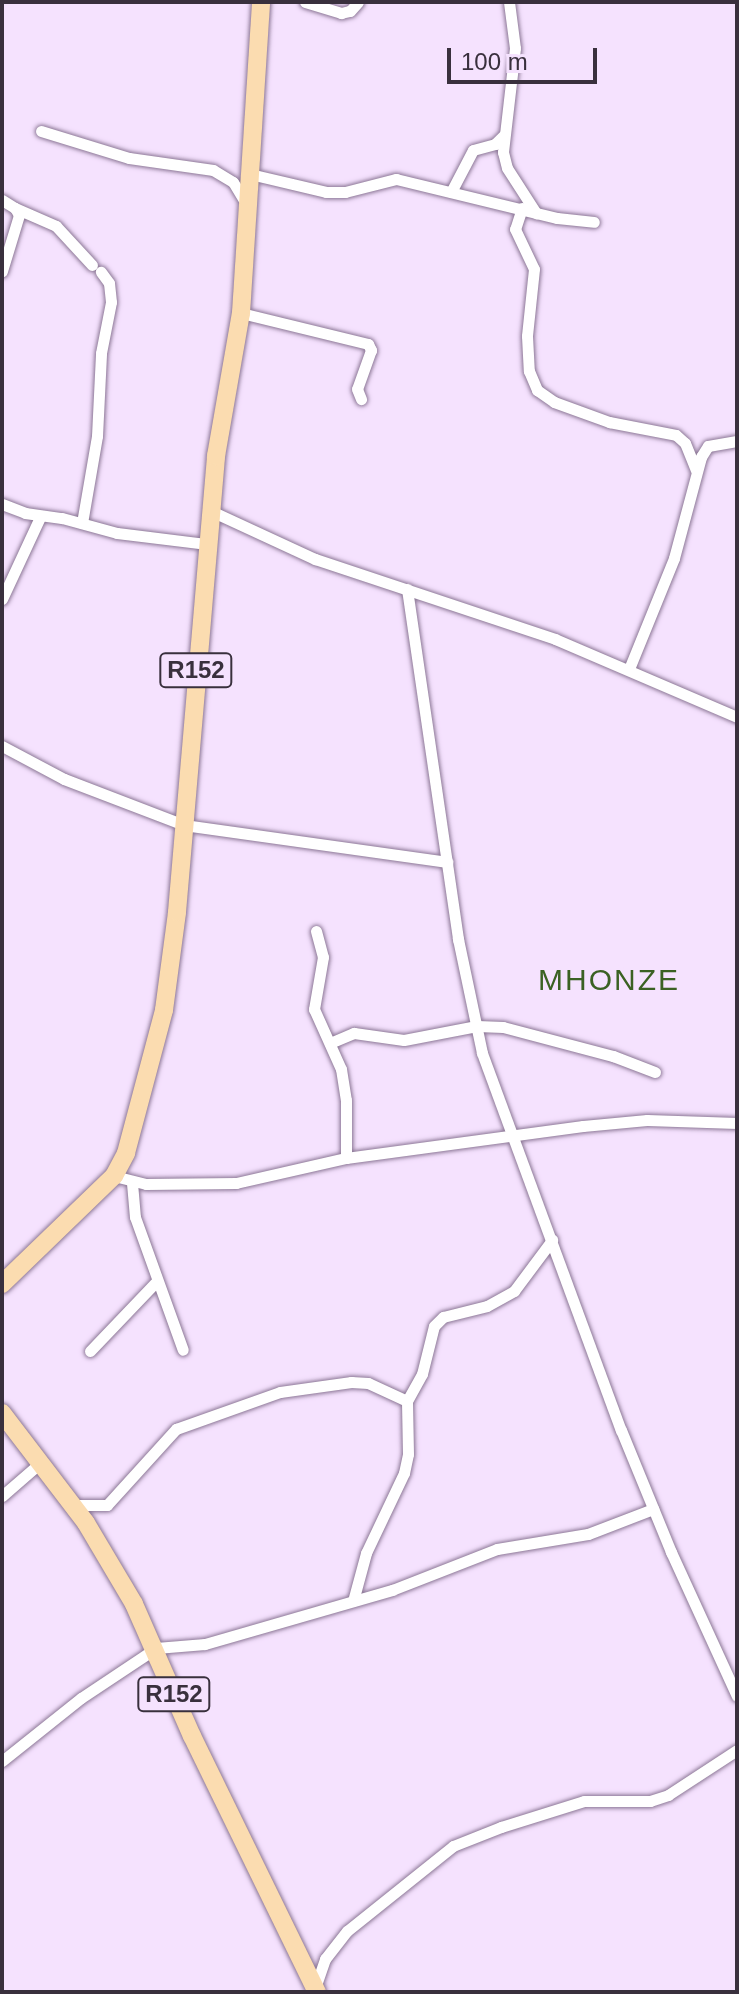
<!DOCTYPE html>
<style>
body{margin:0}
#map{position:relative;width:739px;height:1994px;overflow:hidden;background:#f5e2fe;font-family:Helvetica,sans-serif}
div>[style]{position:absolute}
.roads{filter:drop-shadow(0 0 2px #8c7796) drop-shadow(0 0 2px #8c7796)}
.street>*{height:11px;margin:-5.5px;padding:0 5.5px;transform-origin:5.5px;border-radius:5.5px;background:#fff}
.primary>*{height:18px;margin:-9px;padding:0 9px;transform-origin:9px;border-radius:9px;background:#fbdcb0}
span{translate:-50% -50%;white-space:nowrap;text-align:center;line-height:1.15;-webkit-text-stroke:8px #f5e2fe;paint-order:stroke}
.shield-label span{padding:2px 6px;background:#f5e2fe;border:2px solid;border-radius:6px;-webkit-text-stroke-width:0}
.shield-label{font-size:24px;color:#39303d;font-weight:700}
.quarter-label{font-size:30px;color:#3b6123;letter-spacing:2px}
.frame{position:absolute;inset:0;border:4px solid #39303d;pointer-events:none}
.scale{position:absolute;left:447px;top:48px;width:150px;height:36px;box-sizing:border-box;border:4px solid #39303d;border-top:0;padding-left:10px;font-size:24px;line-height:28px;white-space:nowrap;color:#39303d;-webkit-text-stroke:6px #f5e2fe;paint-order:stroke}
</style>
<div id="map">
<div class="roads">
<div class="street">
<i style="left:305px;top:2px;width:38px;rotate:17deg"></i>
<i style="left:341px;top:13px;width:9px;rotate:-13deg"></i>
<i style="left:350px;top:11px;width:12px;rotate:-48deg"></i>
<i style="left:509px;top:2px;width:46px;rotate:82.6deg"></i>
<i style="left:515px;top:48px;width:105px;rotate:96.6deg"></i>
<i style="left:503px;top:152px;width:16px;rotate:76deg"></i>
<i style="left:507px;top:168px;width:54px;rotate:57.2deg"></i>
<i style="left:41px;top:131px;width:92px;rotate:17.1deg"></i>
<i style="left:129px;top:158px;width:85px;rotate:8.1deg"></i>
<i style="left:213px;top:170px;width:23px;rotate:31deg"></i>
<i style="left:233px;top:182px;width:26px;rotate:59deg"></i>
<i style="left:250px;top:174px;width:78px;rotate:13.3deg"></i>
<i style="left:326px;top:192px;width:19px"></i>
<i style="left:345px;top:192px;width:53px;rotate:-14.3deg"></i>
<i style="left:396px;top:179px;width:166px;rotate:13.6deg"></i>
<i style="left:557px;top:218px;width:37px;rotate:6deg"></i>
<i style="left:451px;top:192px;width:47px;rotate:-62.4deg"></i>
<i style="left:473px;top:150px;width:23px;rotate:-15deg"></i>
<i style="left:495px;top:144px;width:13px;rotate:-45deg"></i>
<i style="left:2px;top:200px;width:15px;rotate:32deg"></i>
<i style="left:15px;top:208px;width:8px;rotate:60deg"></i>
<i style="left:19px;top:215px;width:59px;rotate:106.9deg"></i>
<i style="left:15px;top:208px;width:45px;rotate:23.7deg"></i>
<i style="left:56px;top:226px;width:53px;rotate:47.3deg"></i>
<i style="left:522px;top:208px;width:22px;rotate:108deg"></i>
<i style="left:515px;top:229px;width:44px;rotate:64.6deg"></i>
<i style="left:534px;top:269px;width:67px;rotate:96deg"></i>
<i style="left:527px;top:336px;width:35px;rotate:87deg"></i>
<i style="left:529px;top:371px;width:21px;rotate:67deg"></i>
<i style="left:537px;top:390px;width:21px;rotate:35deg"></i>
<i style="left:554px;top:402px;width:59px;rotate:20deg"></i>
<i style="left:609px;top:422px;width:68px;rotate:11deg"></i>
<i style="left:676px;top:435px;width:12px;rotate:42deg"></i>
<i style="left:685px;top:443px;width:29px;rotate:68deg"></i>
<i style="left:241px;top:313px;width:131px;rotate:13.7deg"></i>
<i style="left:368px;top:344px;width:7px;rotate:63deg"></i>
<i style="left:371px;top:350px;width:41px;rotate:109.7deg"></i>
<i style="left:357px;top:389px;width:11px;rotate:68deg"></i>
<i style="left:2px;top:504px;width:25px;rotate:21deg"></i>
<i style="left:25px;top:513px;width:37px;rotate:8deg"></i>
<i style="left:62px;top:518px;width:57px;rotate:15.3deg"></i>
<i style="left:117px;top:533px;width:91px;rotate:7deg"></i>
<i style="left:211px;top:511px;width:115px;rotate:24.8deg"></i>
<i style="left:315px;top:559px;width:253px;rotate:18.4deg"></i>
<i style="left:555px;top:639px;width:198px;rotate:23.2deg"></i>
<i style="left:82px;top:523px;width:88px;rotate:-80.2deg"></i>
<i style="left:97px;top:436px;width:83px;rotate:-87.2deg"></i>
<i style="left:101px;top:353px;width:52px;rotate:-78.9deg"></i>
<i style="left:111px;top:302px;width:19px;rotate:-96deg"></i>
<i style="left:109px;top:283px;width:14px;rotate:-126deg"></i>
<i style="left:407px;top:589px;width:354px;rotate:81.7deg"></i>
<i style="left:458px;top:939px;width:116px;rotate:78.1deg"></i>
<i style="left:482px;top:1053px;width:402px;rotate:69.8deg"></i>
<i style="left:621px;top:1430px;width:132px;rotate:67.7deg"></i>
<i style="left:671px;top:1552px;width:158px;rotate:65.4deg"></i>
<i style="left:2px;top:599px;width:90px;rotate:-65.1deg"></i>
<i style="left:629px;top:669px;width:120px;rotate:-67.9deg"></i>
<i style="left:674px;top:558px;width:105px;rotate:-75deg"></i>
<i style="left:701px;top:457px;width:13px;rotate:-58deg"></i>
<i style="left:708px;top:446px;width:29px;rotate:-10deg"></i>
<i style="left:2px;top:746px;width:70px;rotate:28deg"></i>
<i style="left:64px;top:779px;width:129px;rotate:21deg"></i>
<i style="left:184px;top:825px;width:266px;rotate:8deg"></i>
<i style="left:316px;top:931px;width:27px;rotate:75deg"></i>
<i style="left:323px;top:957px;width:53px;rotate:99.8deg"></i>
<i style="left:314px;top:1009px;width:66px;rotate:65.8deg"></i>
<i style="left:341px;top:1069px;width:31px;rotate:81deg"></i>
<i style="left:346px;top:1100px;width:58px;rotate:90deg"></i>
<i style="left:330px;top:1043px;width:26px;rotate:-23deg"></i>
<i style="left:354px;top:1033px;width:50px;rotate:8deg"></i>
<i style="left:404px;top:1040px;width:74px;rotate:-10.9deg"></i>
<i style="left:477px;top:1026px;width:26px;rotate:2deg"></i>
<i style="left:503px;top:1027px;width:114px;rotate:14.8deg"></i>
<i style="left:613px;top:1056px;width:45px;rotate:20.9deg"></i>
<i style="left:114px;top:1176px;width:33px;rotate:14deg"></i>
<i style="left:146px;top:1184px;width:90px;rotate:-0.6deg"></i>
<i style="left:236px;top:1183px;width:113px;rotate:-12.8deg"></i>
<i style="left:346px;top:1158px;width:239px;rotate:-7.7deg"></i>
<i style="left:583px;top:1126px;width:64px;rotate:-5.4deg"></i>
<i style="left:647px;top:1120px;width:90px;rotate:1.9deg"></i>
<i style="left:132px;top:1183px;width:34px;rotate:85deg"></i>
<i style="left:135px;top:1217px;width:141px;rotate:70.2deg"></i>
<i style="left:90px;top:1351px;width:94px;rotate:-46.3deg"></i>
<i style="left:2px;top:1496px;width:49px;rotate:-40.9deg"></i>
<i style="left:72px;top:1505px;width:35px"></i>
<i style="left:107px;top:1505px;width:103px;rotate:-47.8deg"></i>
<i style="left:176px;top:1429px;width:110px;rotate:-19.6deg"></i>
<i style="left:280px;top:1392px;width:72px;rotate:-8deg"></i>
<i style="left:351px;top:1382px;width:17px;rotate:3deg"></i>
<i style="left:368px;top:1383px;width:43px;rotate:24.8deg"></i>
<i style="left:353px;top:1601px;width:50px;rotate:-74.8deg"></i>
<i style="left:366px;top:1553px;width:89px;rotate:-64.6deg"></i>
<i style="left:404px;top:1473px;width:19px;rotate:-78deg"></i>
<i style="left:408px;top:1454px;width:53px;rotate:-91.1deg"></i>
<i style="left:407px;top:1401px;width:31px;rotate:-61deg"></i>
<i style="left:422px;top:1374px;width:49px;rotate:-76deg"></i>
<i style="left:434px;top:1326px;width:13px;rotate:-45deg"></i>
<i style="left:443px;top:1317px;width:45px;rotate:-14deg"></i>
<i style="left:487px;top:1306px;width:31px;rotate:-29deg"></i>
<i style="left:514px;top:1291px;width:64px;rotate:-53.3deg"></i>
<i style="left:2px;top:1761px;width:101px;rotate:-38.6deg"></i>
<i style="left:81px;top:1698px;width:90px;rotate:-33.7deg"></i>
<i style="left:156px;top:1648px;width:49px;rotate:-4.7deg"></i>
<i style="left:205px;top:1644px;width:195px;rotate:-16.1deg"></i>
<i style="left:392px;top:1590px;width:113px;rotate:-21.3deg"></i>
<i style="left:497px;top:1549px;width:92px;rotate:-9.4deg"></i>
<i style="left:588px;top:1534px;width:70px;rotate:-21deg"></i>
<i style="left:315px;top:1988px;width:31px;rotate:-71deg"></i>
<i style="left:325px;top:1959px;width:36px;rotate:-52deg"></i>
<i style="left:347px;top:1931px;width:136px;rotate:-38.7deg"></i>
<i style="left:453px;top:1846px;width:52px;rotate:-21.6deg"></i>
<i style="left:501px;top:1827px;width:87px;rotate:-17.4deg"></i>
<i style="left:584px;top:1801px;width:66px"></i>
<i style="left:650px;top:1801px;width:19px;rotate:-18deg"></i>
<i style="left:668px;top:1795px;width:82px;rotate:-33.1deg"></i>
</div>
<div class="primary">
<i style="left:2px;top:1284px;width:156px;rotate:-44deg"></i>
<i style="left:114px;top:1176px;width:26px;rotate:-62deg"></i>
<i style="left:126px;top:1153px;width:148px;rotate:-75.1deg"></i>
<i style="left:164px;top:1010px;width:99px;rotate:-82.4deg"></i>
<i style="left:177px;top:912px;width:458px;rotate:-85.1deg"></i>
<i style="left:216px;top:456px;width:145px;rotate:-80.1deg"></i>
<i style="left:241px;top:313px;width:312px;rotate:-86.3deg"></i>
<i style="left:2px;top:1413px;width:138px;rotate:52.6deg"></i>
<i style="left:86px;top:1523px;width:94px;rotate:59.3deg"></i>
<i style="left:134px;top:1604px;width:144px;rotate:66.3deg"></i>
<i style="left:192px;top:1736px;width:285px;rotate:64deg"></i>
</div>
</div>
<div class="shield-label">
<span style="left:196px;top:670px">R152</span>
<span style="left:174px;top:1694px">R152</span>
</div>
<div class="quarter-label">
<span style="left:609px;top:980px">MHONZE</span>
</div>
<div class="frame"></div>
<div class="scale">100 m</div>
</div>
